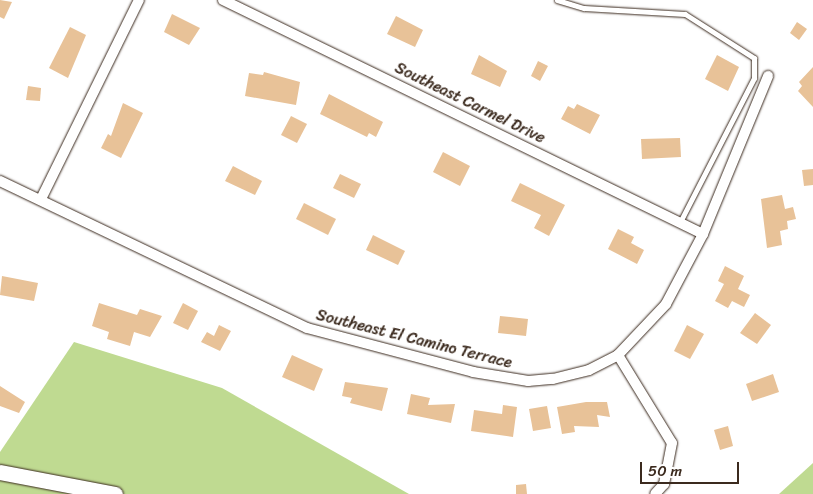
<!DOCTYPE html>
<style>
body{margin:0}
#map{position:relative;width:813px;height:494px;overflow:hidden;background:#fff;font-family:Sriracha,sans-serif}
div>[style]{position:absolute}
.green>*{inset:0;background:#bfda91}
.building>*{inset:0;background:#e8c298}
.roads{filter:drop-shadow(0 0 1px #3b2a1e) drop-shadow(0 0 1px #3b2a1e)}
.lane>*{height:5px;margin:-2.5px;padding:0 2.5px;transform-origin:2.5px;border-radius:2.5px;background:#fff}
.street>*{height:10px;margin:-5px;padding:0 5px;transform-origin:5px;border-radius:5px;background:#fff}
.secondary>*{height:15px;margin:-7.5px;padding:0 7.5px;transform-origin:7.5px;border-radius:7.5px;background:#fff}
span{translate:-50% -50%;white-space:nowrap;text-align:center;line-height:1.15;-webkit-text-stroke:4.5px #fff;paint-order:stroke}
.street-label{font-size:16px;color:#3b2a1e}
.scale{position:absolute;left:640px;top:462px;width:99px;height:22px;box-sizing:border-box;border:2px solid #3b2a1e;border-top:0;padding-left:6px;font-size:15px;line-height:18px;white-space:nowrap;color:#3b2a1e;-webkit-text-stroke:4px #fff;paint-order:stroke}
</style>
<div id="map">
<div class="green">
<i style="clip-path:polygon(74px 342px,222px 388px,409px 494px,0 494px,0 452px)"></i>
<i style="clip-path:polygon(813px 463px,813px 494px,779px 494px)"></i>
</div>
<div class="building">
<i style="clip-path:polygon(0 0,12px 2px,4px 19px,0 17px)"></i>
<i style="clip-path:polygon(172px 14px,200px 28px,189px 45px,164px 32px)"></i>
<i style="clip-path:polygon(396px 16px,423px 30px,415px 47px,387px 34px)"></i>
<i style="clip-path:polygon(797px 22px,807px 29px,799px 40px,790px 33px)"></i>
<i style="clip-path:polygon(70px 27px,86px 35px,68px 78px,49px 68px)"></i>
<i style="clip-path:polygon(479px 55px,507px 71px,500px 87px,471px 74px)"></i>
<i style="clip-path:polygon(717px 55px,739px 67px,728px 91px,705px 79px)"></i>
<i style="clip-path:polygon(538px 61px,548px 66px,540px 81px,531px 76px)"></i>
<i style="clip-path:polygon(813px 67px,813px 107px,798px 91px,802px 86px,799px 82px)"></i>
<i style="clip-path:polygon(264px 72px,300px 82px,296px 105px,245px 96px,249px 73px,263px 75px)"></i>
<i style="clip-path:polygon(28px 86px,41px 88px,40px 101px,26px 100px)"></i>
<i style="clip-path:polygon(329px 94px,383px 122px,376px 137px,369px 133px,367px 137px,320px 114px)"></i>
<i style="clip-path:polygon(123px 103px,143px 113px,121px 158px,101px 148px,108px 134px,111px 136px)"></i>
<i style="clip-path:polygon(577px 104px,600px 115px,590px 134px,561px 119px,568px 106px,574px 109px)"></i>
<i style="clip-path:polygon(291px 116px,307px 124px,297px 143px,281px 135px)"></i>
<i style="clip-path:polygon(680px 138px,681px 157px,642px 159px,641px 139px)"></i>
<i style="clip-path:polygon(443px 152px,470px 166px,460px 186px,433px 172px)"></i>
<i style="clip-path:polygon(233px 166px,262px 181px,255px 195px,225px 181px)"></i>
<i style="clip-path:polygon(813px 169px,813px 185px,804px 186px,802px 170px)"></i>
<i style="clip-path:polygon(340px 174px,361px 184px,354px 198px,333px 188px)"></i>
<i style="clip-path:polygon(520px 183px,565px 205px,549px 236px,534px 228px,541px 215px,511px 201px)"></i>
<i style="clip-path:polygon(782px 195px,785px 209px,793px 207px,796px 219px,787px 221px,788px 229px,780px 231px,782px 245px,767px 248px,761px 199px)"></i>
<i style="clip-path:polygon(304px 203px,336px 219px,328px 235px,296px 219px)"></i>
<i style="clip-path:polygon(618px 229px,634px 237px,631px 243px,644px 250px,637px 264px,608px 249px)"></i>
<i style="clip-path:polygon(373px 235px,405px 251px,398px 265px,366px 250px)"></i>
<i style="clip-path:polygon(725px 266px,744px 276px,738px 289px,750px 295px,744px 307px,732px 301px,728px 308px,715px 301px,724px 284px,718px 281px)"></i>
<i style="clip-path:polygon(2px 276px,38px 283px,34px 301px,0 295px)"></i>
<i style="clip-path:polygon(99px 303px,137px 315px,140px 309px,162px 316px,150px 337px,134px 332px,130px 346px,107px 339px,109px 332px,92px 326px)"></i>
<i style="clip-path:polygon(183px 303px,198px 311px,188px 330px,173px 323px)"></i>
<i style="clip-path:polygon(755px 313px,771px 325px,757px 344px,740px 333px)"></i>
<i style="clip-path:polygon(500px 316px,528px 319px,526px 336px,498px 333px)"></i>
<i style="clip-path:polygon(219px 325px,231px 331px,220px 351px,201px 342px,207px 332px,214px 336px)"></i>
<i style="clip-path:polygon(687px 325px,704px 334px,690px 359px,674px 351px)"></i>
<i style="clip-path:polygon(292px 355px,323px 369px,314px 391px,282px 377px)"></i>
<i style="clip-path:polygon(773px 374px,779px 392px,752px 401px,746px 384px)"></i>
<i style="clip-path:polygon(345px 382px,388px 388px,382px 411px,350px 403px,352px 398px,342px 396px)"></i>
<i style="clip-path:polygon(0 386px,25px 402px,19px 413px,0 406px)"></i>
<i style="clip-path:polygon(411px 394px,430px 398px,428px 405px,455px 404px,451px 423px,407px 414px)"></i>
<i style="clip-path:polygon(586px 402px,607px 402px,610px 417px,597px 415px,599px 427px,574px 426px,575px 432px,562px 434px,557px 407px)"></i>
<i style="clip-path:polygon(503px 405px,517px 407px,513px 437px,471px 431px,474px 410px,502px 414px)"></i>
<i style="clip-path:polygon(547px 406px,551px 428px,533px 431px,529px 409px)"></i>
<i style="clip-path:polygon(728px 426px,733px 446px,720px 450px,714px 430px)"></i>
<i style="clip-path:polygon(526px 484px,527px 494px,516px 494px,516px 485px)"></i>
</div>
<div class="roads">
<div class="lane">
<i style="left:557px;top:0;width:28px;rotate:17deg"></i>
<i style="left:584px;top:8px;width:101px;rotate:3.4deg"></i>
<i style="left:685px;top:14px;width:82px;rotate:32.5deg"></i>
<i style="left:754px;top:58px;width:20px;rotate:90deg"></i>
<i style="left:754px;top:78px;width:162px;rotate:117.2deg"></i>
</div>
<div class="street">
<i style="left:223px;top:0;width:534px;rotate:25.99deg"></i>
<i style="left:0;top:181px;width:340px;rotate:25.6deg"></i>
<i style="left:307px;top:328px;width:172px;rotate:14.8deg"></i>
<i style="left:473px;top:372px;width:56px;rotate:9.3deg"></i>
<i style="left:528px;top:381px;width:25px;rotate:-5deg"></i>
<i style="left:553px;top:379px;width:37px;rotate:-14deg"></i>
<i style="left:589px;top:370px;width:33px;rotate:-27deg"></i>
<i style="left:618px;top:355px;width:70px;rotate:-46.7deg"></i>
<i style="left:666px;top:304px;width:79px;rotate:-62.1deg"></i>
<i style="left:703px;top:234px;width:171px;rotate:-67.6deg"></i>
<i style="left:41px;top:199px;width:222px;rotate:-63.8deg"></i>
<i style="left:618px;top:355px;width:103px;rotate:58.5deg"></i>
<i style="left:672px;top:443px;width:42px;rotate:101deg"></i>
<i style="left:664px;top:484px;width:13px;rotate:132deg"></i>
</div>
<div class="secondary">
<i style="left:0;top:472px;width:117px;rotate:10.8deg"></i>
</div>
</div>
<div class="street-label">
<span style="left:470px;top:103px;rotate:26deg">Southeast Carmel Drive</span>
<span style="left:414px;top:339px;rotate:14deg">Southeast El Camino Terrace</span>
</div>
<div class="scale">50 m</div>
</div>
